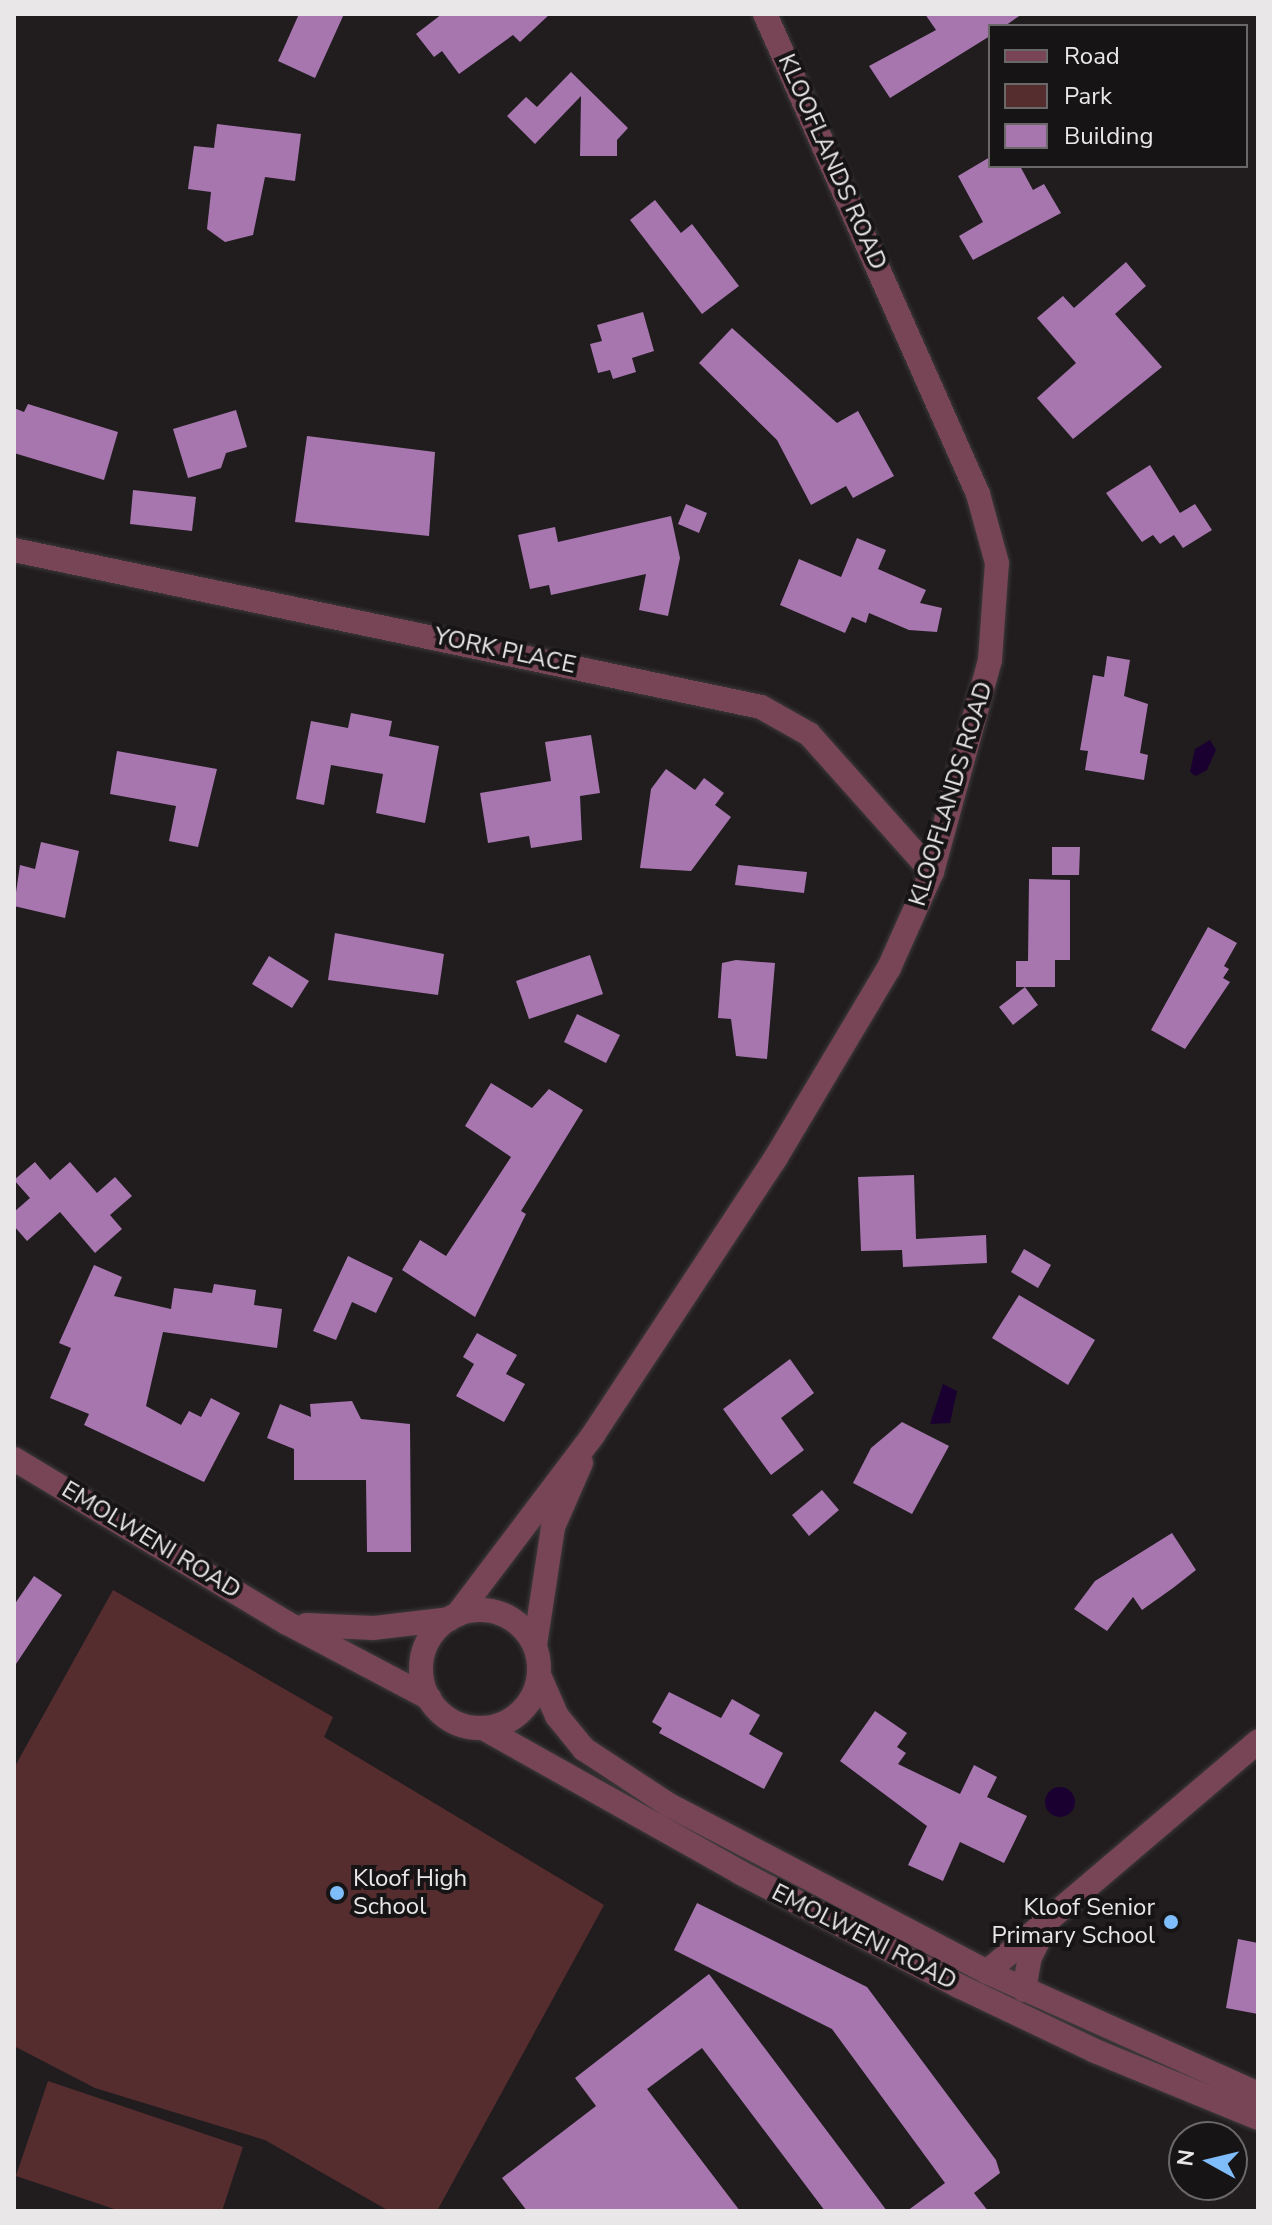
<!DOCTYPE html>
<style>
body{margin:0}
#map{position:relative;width:1272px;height:2225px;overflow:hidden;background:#211d1f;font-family:"Nunito Sans",sans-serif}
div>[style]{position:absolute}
.green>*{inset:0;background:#562d2f}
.water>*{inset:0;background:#1a0031}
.round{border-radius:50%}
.building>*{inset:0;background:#a776af}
.roads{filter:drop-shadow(0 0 2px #3d393b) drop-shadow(0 0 2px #3d393b)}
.minor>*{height:24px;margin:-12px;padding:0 12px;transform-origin:12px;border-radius:12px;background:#774556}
.minor>.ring{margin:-12px;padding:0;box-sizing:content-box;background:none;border:24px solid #774556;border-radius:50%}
.dots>*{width:22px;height:22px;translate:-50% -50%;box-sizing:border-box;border:4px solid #171416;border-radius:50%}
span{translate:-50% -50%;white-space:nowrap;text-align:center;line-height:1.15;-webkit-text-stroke:8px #171416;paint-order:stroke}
.street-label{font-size:24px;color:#eae7e9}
.poi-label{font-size:24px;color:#eae7e9}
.left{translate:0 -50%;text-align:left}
.right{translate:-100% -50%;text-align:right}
.frame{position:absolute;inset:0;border:16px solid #eae7e9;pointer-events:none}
.legend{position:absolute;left:988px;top:24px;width:260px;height:144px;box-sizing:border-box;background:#171416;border:2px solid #6b686a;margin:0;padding:10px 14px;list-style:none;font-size:24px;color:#eae7e9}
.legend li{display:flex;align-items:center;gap:16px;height:40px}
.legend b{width:40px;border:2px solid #6b686a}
.north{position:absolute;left:1168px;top:2121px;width:80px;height:80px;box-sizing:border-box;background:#171416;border:2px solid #6b686a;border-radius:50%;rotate:278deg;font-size:22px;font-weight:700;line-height:32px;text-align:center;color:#eae7e9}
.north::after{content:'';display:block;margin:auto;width:28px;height:36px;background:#7fbdfa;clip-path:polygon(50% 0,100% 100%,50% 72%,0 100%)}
</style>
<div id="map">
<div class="green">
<i style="clip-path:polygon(113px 1590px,333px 1717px,324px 1737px,604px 1905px,437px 2211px,389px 2211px,265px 2140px,95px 2088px,14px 2046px,14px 1768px)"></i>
<i style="clip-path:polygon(48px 2081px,243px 2147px,222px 2211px,120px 2211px,16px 2176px)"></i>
</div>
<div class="water">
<i style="clip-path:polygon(1210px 740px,1216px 750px,1207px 770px,1196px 776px,1190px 772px,1195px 749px)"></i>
<i style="clip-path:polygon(943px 1384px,957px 1391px,950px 1423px,930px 1424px)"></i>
<i class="round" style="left:1045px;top:1787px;width:30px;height:30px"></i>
</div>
<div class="building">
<i style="clip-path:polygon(299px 14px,344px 14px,315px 78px,278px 61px)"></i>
<i style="clip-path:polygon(442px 14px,550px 14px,520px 42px,513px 35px,459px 74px,442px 51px,434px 57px,416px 34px)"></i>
<i style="clip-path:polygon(925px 14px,1022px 14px,1005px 26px,990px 26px,990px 36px,890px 98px,869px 66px,936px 30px)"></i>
<i style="clip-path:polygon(571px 72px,628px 128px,617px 140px,617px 156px,580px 156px,581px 96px,535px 144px,507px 116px,526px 97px,537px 107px)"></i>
<i style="clip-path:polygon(217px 124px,301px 134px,295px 181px,265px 177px,253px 235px,225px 242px,207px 229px,211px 192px,188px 189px,194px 146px,214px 148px)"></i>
<i style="clip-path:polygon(990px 157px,990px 166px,1020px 166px,1033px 190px,1044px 184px,1061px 213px,973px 260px,959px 236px,983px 222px,958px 176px)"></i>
<i style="clip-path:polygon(655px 200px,681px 233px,692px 224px,739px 286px,702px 314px,630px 220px)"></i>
<i style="clip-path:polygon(1126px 262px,1146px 286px,1115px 314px,1162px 367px,1073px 439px,1037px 398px,1076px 363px,1037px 318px,1063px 296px,1074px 308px)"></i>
<i style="clip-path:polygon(643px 312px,654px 351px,632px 358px,636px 372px,613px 379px,610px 370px,598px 373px,590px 344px,602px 341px,597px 325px)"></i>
<i style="clip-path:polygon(732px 328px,837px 423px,858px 411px,894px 476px,853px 498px,846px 486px,811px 505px,777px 440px,699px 363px)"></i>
<i style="clip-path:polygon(28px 404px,118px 432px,104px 480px,14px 453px,14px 408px,24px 412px)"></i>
<i style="clip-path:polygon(236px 410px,247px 447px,226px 453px,221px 468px,188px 478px,173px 429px)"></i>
<i style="clip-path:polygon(307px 436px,435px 452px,429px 536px,295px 522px)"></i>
<i style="clip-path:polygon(1150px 465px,1180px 513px,1195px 504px,1212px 530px,1183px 548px,1174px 535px,1160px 544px,1153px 535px,1142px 542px,1106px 493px)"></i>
<i style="clip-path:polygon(133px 490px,196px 497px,192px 531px,130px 524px)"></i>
<i style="clip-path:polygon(686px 504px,707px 513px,699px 533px,678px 524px)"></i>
<i style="clip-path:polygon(671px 516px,680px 558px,668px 616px,639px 610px,646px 574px,551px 595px,549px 585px,530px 589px,518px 535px,555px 527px,558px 542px)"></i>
<i style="clip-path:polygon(857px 538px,886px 550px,878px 569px,926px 590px,920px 603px,942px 608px,937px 632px,909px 630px,869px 613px,866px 623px,852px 617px,845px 633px,780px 605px,799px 559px,841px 577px)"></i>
<i style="clip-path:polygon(1107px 656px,1130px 660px,1124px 696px,1148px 704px,1140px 753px,1148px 755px,1144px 780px,1085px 770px,1088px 751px,1080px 750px,1093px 675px,1104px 677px)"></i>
<i style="clip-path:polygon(351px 713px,392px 721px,389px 736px,439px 746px,425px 823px,376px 813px,383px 774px,331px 765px,324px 805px,296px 799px,311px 721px,348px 728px)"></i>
<i style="clip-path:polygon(591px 735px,600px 793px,580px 796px,582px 840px,531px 848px,529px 836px,488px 843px,480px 793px,551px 781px,545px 742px)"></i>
<i style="clip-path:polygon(117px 751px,217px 769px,198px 847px,169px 841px,176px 806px,110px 794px)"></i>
<i style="clip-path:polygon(666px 769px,695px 790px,704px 778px,724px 793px,715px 805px,731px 817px,691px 871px,640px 868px,651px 789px)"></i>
<i style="clip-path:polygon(41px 842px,79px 851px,65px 918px,14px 906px,20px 865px,35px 869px)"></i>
<i style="clip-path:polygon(1052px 847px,1080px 847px,1079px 875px,1052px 875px)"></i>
<i style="clip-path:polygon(738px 865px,807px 872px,804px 893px,735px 885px)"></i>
<i style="clip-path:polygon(1029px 879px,1070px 880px,1070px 960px,1055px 960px,1055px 987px,1025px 987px,1038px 1005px,1013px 1025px,999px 1007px,1025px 987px,1016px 987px,1016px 961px,1028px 961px)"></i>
<i style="clip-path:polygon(1208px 927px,1237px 943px,1224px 966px,1229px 969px,1223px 978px,1230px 982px,1185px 1049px,1151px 1030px)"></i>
<i style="clip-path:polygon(335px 933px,444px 954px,438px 995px,328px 980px)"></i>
<i style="clip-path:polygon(590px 955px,603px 994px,529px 1019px,516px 981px)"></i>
<i style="clip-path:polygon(269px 956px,309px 981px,292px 1008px,252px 984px)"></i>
<i style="clip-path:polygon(736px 960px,775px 963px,767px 1059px,736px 1056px,731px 1019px,718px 1018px,722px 963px)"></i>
<i style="clip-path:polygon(577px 1014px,620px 1035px,606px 1063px,564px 1042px)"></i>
<i style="clip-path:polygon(491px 1083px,532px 1108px,549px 1089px,583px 1110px,521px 1211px,526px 1214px,475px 1317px,402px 1270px,420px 1240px,446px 1256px,511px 1157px,465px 1126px)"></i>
<i style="clip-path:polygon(35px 1162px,50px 1180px,70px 1162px,97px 1193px,115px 1177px,132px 1196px,110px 1215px,122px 1229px,95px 1253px,60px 1212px,27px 1241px,14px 1226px,14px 1212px,30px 1198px,14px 1180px)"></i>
<i style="clip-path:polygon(914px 1175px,916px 1239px,986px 1235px,987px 1263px,903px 1267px,902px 1250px,861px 1251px,858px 1177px)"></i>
<i style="clip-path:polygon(1024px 1249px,1051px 1265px,1038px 1288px,1011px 1272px)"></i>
<i style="clip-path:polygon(348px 1256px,393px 1278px,376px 1313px,352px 1302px,336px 1340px,313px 1331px)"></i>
<i style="clip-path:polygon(94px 1265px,122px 1277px,114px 1296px,171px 1309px,174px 1288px,212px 1293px,214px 1284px,256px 1290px,254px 1305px,282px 1309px,277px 1348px,163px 1332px,146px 1406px,181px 1425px,189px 1411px,201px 1417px,211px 1398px,240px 1413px,204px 1482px,84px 1425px,89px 1414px,50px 1398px,71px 1348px,59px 1343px)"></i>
<i style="clip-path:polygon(1019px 1295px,1095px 1340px,1068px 1385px,992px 1338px)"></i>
<i style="clip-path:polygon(477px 1333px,517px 1355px,506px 1374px,525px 1384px,504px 1422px,456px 1396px,474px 1364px,463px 1357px)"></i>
<i style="clip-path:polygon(790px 1359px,814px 1393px,781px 1418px,804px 1450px,771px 1475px,723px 1409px)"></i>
<i style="clip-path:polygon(352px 1401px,361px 1419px,410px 1424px,411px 1552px,367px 1552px,366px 1480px,294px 1480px,294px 1449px,267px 1438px,280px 1404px,311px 1417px,310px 1404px)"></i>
<i style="clip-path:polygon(902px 1422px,949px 1446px,912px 1514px,853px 1483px,871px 1448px)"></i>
<i style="clip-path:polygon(822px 1490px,839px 1510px,809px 1536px,792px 1515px)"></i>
<i style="clip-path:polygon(1172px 1533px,1196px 1570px,1173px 1588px,1142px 1610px,1133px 1597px,1107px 1631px,1074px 1609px,1095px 1581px)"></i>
<i style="clip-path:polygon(34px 1576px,62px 1595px,14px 1667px,14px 1605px)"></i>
<i style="clip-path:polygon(669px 1692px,721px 1718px,732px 1699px,760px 1715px,749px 1734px,783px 1753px,764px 1789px,659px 1733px,662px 1728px,652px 1722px)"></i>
<i style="clip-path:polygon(875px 1711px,907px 1733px,897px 1747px,906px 1753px,898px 1764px,960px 1794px,974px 1765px,997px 1777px,987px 1797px,1027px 1816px,1004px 1863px,960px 1842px,943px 1881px,908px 1865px,927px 1826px,840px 1761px)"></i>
<i style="clip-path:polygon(697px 1903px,867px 1987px,996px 2160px,1000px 2173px,974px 2193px,988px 2211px,907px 2211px,945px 2183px,832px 2029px,674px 1950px)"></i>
<i style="clip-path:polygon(1238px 1939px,1258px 1943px,1258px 2014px,1226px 2008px)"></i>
<i style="clip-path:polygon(709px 1974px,887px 2211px,825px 2211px,702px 2048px,647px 2089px,740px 2211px,527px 2211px,502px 2178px,596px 2106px,575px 2078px)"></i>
</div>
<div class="roads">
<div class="minor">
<i style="left:14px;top:550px;width:763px;rotate:11.87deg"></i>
<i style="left:761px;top:707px;width:55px;rotate:29.4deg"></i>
<i style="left:809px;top:734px;width:185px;rotate:48.3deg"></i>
<i style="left:14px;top:1459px;width:318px;rotate:31deg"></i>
<i style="left:287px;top:1623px;width:161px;rotate:27.8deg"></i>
<i class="ring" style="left:421px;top:1610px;width:94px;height:94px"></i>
<i style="left:457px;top:1615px;width:226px;rotate:-52.9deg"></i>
<i style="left:593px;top:1435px;width:331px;rotate:-56.6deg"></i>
<i style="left:775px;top:1159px;width:222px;rotate:-59.2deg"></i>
<i style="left:889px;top:968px;width:105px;rotate:-65.9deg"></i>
<i style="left:932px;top:872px;width:220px;rotate:-74.7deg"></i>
<i style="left:990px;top:660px;width:97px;rotate:-85.9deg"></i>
<i style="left:997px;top:563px;width:72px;rotate:-105.4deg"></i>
<i style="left:978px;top:494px;width:525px;rotate:-113.93deg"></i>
<i style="left:306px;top:1625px;width:68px;rotate:2.5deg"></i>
<i style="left:374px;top:1628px;width:76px;rotate:-6.8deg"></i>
<i style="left:535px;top:1645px;width:119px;rotate:-81.3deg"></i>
<i style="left:553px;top:1527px;width:70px;rotate:-66.4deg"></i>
<i style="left:539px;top:1675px;width:45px;rotate:66.3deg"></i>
<i style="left:557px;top:1716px;width:43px;rotate:50.7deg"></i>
<i style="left:584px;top:1749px;width:102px;rotate:33.4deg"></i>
<i style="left:669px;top:1805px;width:359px;rotate:27.7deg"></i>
<i style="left:987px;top:1972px;width:297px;rotate:24.2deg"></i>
<i style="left:483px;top:1728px;width:296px;rotate:29.3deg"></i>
<i style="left:741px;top:1873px;width:246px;rotate:27.4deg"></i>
<i style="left:959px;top:1986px;width:151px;rotate:25.5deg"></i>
<i style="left:1095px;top:2051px;width:176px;rotate:22.3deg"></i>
<i style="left:987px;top:1972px;width:356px;rotate:-40.4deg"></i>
<i style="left:1024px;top:1990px;width:34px;rotate:-80deg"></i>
<i style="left:1030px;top:1957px;width:29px;rotate:-63deg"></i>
</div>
</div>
<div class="dots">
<i style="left:337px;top:1893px;background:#7fbdfa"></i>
<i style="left:1171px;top:1922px;background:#7fbdfa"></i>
</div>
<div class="street-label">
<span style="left:832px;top:162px;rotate:66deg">KLOOFLANDS ROAD</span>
<span style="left:505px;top:651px;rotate:12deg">YORK PLACE</span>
<span style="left:951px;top:794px;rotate:-73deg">KLOOFLANDS ROAD</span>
<span style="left:151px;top:1540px;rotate:31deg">EMOLWENI ROAD</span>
<span style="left:864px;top:1937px;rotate:27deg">EMOLWENI ROAD</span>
</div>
<div class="poi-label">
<span class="left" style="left:353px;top:1893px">Kloof High<br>School</span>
<span class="right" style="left:1155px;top:1922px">Kloof Senior<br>Primary School</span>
</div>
<div class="frame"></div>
<ul class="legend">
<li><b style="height:10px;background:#774556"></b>Road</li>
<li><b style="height:22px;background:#562d2f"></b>Park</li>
<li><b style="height:22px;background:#a776af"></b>Building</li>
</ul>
<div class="north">N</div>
</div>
